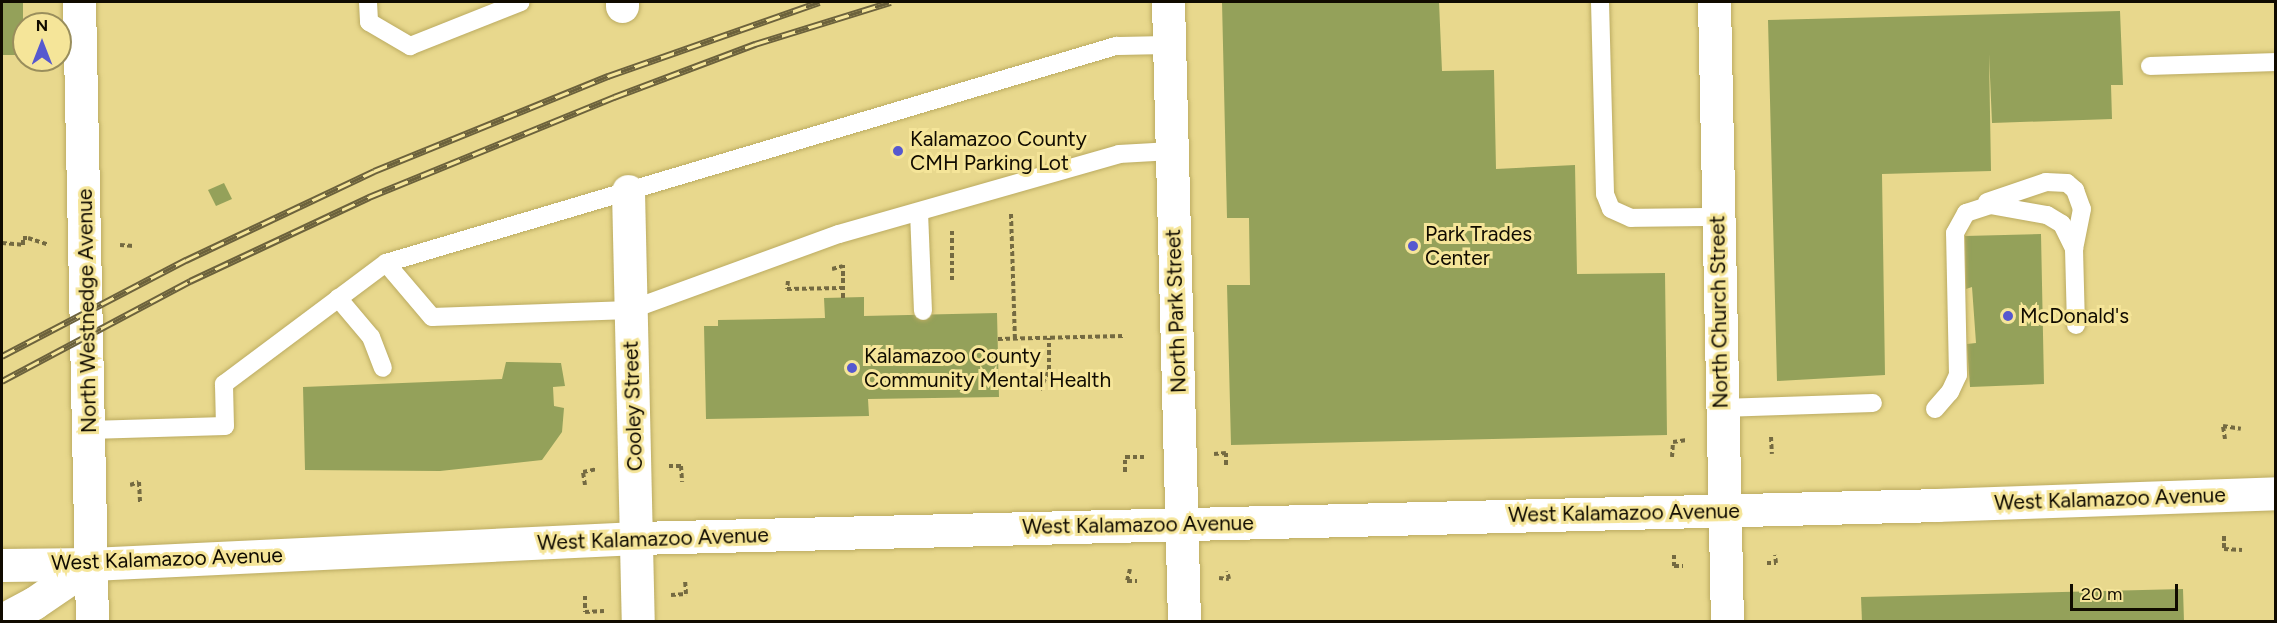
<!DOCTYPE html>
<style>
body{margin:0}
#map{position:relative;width:2277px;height:623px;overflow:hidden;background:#e8d88d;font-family:Figtree,sans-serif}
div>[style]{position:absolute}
.building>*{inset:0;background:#94a15a}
.path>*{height:4px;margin-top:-2px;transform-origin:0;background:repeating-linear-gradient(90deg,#746a41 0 4.5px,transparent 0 7.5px)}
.roads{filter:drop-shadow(0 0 2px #bbab61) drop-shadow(0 0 2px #bbab61)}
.lane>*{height:18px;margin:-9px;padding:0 9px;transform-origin:9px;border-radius:9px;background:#fff}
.street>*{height:33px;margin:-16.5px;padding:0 16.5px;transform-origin:16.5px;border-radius:16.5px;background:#fff}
.primary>*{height:33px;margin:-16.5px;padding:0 16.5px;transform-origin:16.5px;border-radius:16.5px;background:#fff}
.rail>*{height:7px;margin-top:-3.5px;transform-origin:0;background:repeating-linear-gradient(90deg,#f5e599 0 14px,#6c623c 0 28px);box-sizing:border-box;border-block:2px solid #6c623c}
.dots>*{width:16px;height:16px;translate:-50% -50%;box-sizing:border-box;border:3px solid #f5e599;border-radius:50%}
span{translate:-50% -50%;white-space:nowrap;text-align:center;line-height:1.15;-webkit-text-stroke:6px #f5e599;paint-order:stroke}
.poi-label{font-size:21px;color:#100b00}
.left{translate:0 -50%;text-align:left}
.street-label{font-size:21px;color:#100b00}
.frame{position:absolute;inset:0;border:3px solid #100b00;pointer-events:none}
.north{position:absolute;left:12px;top:12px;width:60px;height:60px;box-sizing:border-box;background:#f5e599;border:2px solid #998e5c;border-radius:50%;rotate:0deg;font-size:16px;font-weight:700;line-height:24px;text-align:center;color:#100b00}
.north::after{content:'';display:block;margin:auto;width:21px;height:27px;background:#5658cf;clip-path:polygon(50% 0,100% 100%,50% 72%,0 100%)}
.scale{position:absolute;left:2070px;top:584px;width:108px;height:27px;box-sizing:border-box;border:3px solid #100b00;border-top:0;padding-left:8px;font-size:18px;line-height:21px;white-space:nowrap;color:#100b00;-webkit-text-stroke:4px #f5e599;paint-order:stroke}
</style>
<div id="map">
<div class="building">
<i style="clip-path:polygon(2px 2px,23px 2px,23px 55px,2px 55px)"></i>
<i style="clip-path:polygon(1222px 2px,1439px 2px,1442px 71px,1494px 70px,1496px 169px,1575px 165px,1577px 274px,1665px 273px,1667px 435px,1231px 445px,1227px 285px,1250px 285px,1249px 218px,1227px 218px)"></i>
<i style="clip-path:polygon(2120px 11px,2123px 85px,2111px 85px,2112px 119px,1992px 123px,1989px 54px,1991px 171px,1882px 174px,1885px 375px,1777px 381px,1768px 20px)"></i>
<i style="clip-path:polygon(224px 183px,232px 199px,216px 206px,208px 190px)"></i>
<i style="clip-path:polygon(2041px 234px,2044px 384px,1970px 387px,1967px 344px,1976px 343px,1972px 287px,1966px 289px,1965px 236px)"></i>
<i style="clip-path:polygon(864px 297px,864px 316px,997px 313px,999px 397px,868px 399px,869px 416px,706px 419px,704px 326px,718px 326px,718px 320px,825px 318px,824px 298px)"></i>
<i style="clip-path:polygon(506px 362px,561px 363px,565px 386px,553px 387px,554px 406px,564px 408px,562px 432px,542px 460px,440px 471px,305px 470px,303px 387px,502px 379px)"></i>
<i style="clip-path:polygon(2183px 589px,2184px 622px,1862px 622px,1861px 597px)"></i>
</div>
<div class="path">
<i style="left:1011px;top:214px;width:125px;rotate:88.2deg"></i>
<i style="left:952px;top:231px;width:49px;rotate:90deg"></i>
<i style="left:2px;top:243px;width:21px;rotate:5deg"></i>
<i style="left:23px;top:245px;width:7px;rotate:-90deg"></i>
<i style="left:23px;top:238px;width:5px"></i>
<i style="left:28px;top:238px;width:22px;rotate:18deg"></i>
<i style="left:120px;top:245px;width:14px;rotate:4deg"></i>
<i style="left:832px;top:269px;width:11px;rotate:-15deg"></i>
<i style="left:788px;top:281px;width:8px;rotate:97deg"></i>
<i style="left:787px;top:289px;width:55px;rotate:-1deg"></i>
<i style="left:843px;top:298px;width:33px;rotate:-90deg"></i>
<i style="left:998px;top:339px;width:125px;rotate:-1.4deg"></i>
<i style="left:1040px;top:390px;width:22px;rotate:-66deg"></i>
<i style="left:1049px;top:370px;width:32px;rotate:-90deg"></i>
<i style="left:1771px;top:437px;width:17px;rotate:87deg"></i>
<i style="left:2225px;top:439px;width:13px;rotate:-99deg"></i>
<i style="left:2223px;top:426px;width:18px;rotate:9deg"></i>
<i style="left:1214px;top:454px;width:12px;rotate:-5deg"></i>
<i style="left:1226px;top:453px;width:15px;rotate:90deg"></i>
<i style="left:1672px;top:457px;width:15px;rotate:-86deg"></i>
<i style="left:1673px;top:442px;width:14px;rotate:-8deg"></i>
<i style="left:669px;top:466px;width:12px"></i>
<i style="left:681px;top:466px;width:16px;rotate:86deg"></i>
<i style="left:1125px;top:472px;width:15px;rotate:-90deg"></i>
<i style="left:1125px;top:457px;width:19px"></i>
<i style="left:130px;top:485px;width:9px;rotate:-18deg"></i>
<i style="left:139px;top:482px;width:21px;rotate:87deg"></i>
<i style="left:585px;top:485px;width:13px;rotate:-99deg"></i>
<i style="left:583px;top:472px;width:14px;rotate:-12deg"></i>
<i style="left:2224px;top:536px;width:13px;rotate:90deg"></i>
<i style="left:2224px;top:549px;width:18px;rotate:3deg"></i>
<i style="left:1674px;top:555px;width:11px;rotate:90deg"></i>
<i style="left:1674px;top:566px;width:9px"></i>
<i style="left:1767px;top:563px;width:9px"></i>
<i style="left:1776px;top:563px;width:8px;rotate:-97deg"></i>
<i style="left:1130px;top:569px;width:12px;rotate:104deg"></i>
<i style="left:1127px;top:581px;width:10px"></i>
<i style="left:1219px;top:578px;width:10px;rotate:6deg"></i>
<i style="left:1229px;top:579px;width:8px;rotate:-104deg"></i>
<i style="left:671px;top:595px;width:15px;rotate:-4deg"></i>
<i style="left:686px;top:594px;width:15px;rotate:-94deg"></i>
<i style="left:585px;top:596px;width:16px;rotate:90deg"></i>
<i style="left:585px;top:612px;width:19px;rotate:-3deg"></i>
</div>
<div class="roads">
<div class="lane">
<i style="left:368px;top:2px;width:20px;rotate:87deg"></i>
<i style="left:369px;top:22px;width:48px;rotate:30.3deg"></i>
<i style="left:410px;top:46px;width:119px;rotate:-21.6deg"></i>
<i style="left:1600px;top:2px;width:192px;rotate:88.5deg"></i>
<i style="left:1605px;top:194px;width:16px;rotate:68deg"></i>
<i style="left:1611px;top:209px;width:22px;rotate:24deg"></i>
<i style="left:1631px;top:218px;width:87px;rotate:-0.7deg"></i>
<i style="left:2150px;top:66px;width:126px;rotate:-1.8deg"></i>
<i style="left:1987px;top:202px;width:62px;rotate:-18.7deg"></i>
<i style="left:2046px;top:182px;width:21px;rotate:3deg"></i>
<i style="left:2067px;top:183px;width:11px;rotate:41deg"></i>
<i style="left:2075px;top:190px;width:20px;rotate:70deg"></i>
<i style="left:2082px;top:209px;width:41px;rotate:101.3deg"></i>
<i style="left:2074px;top:249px;width:76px;rotate:88.5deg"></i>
<i style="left:919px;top:212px;width:99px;rotate:87.7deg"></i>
<i style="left:386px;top:263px;width:71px;rotate:49.6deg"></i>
<i style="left:432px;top:317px;width:198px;rotate:-2deg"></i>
<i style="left:630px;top:310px;width:222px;rotate:-20deg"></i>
<i style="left:839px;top:234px;width:291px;rotate:-15.9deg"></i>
<i style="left:1119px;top:154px;width:53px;rotate:-3.2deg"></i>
<i style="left:338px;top:298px;width:51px;rotate:49.8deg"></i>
<i style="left:371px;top:337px;width:33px;rotate:69deg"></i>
<i style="left:1721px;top:408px;width:152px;rotate:-1.9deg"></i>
<i style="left:1935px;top:409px;width:23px;rotate:-49deg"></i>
<i style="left:1950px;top:392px;width:19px;rotate:-65deg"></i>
<i style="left:1958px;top:375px;width:142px;rotate:-91.2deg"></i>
<i style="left:1955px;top:233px;width:23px;rotate:-61deg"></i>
<i style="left:1966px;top:213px;width:25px;rotate:-18deg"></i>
<i style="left:1990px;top:205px;width:58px;rotate:10deg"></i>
<i style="left:2047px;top:215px;width:17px;rotate:31deg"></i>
<i style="left:2062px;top:224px;width:28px;rotate:64deg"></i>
<i style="left:89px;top:430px;width:136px;rotate:-1.7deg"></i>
<i style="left:225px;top:426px;width:42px;rotate:-91.4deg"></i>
<i style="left:224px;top:384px;width:202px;rotate:-36.8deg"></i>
<i style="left:386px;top:263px;width:762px;rotate:-16.56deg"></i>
<i style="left:1116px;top:46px;width:53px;rotate:-1.1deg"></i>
</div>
<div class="street">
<i style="left:622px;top:2px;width:4px;rotate:90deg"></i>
<i style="left:1714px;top:2px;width:620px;rotate:88.8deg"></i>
<i style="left:628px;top:191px;width:431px;rotate:88.7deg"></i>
</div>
<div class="primary">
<i style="left:79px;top:2px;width:620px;rotate:88.8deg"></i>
<i style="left:1168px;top:2px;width:620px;rotate:88.52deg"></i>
<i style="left:2px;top:565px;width:89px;rotate:-0.6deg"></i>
<i style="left:91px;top:564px;width:547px;rotate:-2.73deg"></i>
<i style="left:637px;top:538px;width:1301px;rotate:-1.45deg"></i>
<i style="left:1938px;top:505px;width:338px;rotate:-2deg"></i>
<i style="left:2px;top:620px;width:36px;rotate:-28deg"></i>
<i style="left:34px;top:603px;width:69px;rotate:-34.4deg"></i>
</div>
</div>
<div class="rail">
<i style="left:2px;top:356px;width:208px;rotate:-27.6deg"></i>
<i style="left:186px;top:260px;width:208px;rotate:-25.3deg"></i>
<i style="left:374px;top:171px;width:253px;rotate:-22.1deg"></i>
<i style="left:608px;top:76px;width:224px;rotate:-19.3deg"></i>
<i style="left:2px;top:381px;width:213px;rotate:-28deg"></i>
<i style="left:190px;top:281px;width:198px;rotate:-25.1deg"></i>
<i style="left:369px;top:197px;width:265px;rotate:-22.2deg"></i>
<i style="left:614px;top:97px;width:151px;rotate:-20.6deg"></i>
<i style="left:755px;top:44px;width:142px;rotate:-17.2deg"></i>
</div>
<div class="dots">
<i style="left:898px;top:151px;background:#5658cf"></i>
<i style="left:1413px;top:246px;background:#5658cf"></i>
<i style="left:2008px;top:316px;background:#5658cf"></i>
<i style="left:852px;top:368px;background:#5658cf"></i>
</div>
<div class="poi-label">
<span class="left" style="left:910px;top:151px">Kalamazoo County<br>CMH Parking Lot</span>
<span class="left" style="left:1425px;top:246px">Park Trades<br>Center</span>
<span class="left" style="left:2020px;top:316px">McDonald's</span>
<span class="left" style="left:864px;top:368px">Kalamazoo County<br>Community Mental Health</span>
</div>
<div class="street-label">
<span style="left:87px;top:311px;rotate:-91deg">North Westnedge Avenue</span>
<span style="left:1176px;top:311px;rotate:-92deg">North Park Street</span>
<span style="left:1719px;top:312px;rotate:-91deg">North Church Street</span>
<span style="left:633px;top:406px;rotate:-92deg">Cooley Street</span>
<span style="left:2110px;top:499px;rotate:-2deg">West Kalamazoo Avenue</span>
<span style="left:1624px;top:513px;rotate:-1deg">West Kalamazoo Avenue</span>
<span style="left:1138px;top:525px;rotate:-1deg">West Kalamazoo Avenue</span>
<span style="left:653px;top:539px;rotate:-2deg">West Kalamazoo Avenue</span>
<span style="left:167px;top:559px;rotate:-2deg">West Kalamazoo Avenue</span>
</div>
<div class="frame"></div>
<div class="north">N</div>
<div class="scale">20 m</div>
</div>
